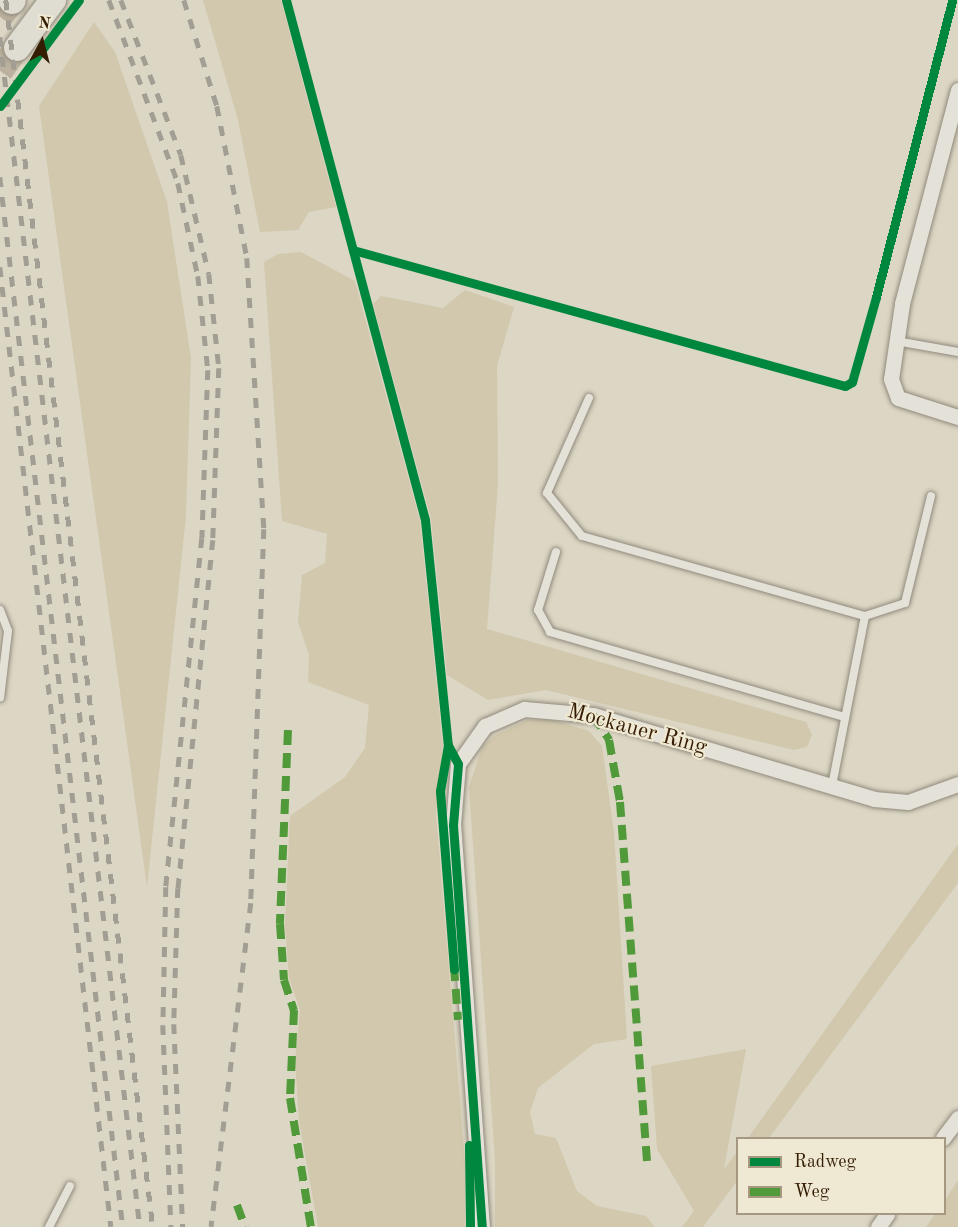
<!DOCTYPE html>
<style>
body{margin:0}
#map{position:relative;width:958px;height:1227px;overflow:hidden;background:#dcd6c4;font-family:"Old Standard TT",serif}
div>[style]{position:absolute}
.green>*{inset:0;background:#d1c8ad}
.trunk-tunnel>*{height:26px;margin-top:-13px;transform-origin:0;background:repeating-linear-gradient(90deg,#bbb19e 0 26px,transparent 0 39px)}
.roads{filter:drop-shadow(0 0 2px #908a7c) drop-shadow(0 0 2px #908a7c)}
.service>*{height:8px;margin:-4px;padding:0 4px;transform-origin:4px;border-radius:4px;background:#e4e1d8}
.minor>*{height:15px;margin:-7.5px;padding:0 7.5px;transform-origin:7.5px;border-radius:7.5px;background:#e4e1d8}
.trunk>*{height:26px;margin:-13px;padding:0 13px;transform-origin:13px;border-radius:13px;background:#dfdcd1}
.rail>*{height:4.5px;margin-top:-2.25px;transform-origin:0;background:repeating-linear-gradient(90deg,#a39e94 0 10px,transparent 0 20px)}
.quiet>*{height:8px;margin-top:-4px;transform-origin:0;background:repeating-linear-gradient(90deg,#519a3a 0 15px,transparent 0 23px)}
.cycleway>*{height:9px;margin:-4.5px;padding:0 4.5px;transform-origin:4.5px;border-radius:4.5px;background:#00873e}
span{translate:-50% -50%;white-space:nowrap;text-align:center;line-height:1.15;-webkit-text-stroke:4.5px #efe8d2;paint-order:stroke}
.street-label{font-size:22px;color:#351d04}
.legend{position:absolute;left:736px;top:1137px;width:210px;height:78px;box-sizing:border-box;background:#efe8d2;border:2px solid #a59780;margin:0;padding:8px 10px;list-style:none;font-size:18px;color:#351d04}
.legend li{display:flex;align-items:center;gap:12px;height:30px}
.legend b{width:30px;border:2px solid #a59780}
.north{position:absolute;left:12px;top:12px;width:60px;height:60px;-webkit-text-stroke:4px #efe8d2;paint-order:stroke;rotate:7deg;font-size:16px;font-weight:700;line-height:24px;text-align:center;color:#351d04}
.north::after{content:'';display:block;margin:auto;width:21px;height:27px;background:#351d04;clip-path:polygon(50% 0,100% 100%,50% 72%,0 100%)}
</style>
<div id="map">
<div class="green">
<i style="clip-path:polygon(203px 0,281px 0,336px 207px,309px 212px,298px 230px,260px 232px,238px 120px)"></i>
<i style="clip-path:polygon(94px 22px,115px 52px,167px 202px,191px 358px,186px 516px,147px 887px,39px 106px)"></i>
<i style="clip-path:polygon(301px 252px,355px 281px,420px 521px,443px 747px,436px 813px,465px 1161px,465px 1227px,318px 1227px,299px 1121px,295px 1061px,300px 1010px,289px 978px,285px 924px,290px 816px,345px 777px,365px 748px,369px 705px,308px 682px,309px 655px,298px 622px,302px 575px,325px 563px,327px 534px,282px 521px,264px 262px,278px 254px)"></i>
<i style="clip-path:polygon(465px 290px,514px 307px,497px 366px,498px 484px,487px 629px,806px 722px,812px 735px,807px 747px,794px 750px,546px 690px,488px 700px,447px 675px,431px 519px,373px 304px,381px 296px,443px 308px)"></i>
<i style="clip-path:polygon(550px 719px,589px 731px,602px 746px,614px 832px,627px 1039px,594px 1044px,538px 1088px,530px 1112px,535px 1134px,556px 1138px,577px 1191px,597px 1206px,646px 1216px,655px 1227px,495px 1227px,495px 1161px,469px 787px,482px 747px,494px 736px,527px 720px)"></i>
<i style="clip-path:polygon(958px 844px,958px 883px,769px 1138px,748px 1138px)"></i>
<i style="clip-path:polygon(746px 1049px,724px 1169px,737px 1152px,737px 1181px,703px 1227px,682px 1227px,694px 1211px,657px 1149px,651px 1066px)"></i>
<i style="clip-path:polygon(958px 1180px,958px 1227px,926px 1227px,935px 1214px,944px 1214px,945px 1200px)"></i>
</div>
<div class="trunk-tunnel">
<i style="left:0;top:17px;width:20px;rotate:-53deg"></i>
<i style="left:0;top:71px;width:29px;rotate:-54deg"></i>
</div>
<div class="roads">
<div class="service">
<i style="left:896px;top:341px;width:63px;rotate:10.1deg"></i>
<i style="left:589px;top:398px;width:104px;rotate:113.9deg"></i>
<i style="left:547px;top:493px;width:55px;rotate:50.9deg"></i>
<i style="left:582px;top:536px;width:294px;rotate:15.8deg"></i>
<i style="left:865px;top:616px;width:173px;rotate:101deg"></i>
<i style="left:556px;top:552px;width:61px;rotate:107.2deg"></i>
<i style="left:538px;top:610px;width:25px;rotate:61deg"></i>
<i style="left:550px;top:632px;width:303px;rotate:16.1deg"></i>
<i style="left:0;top:610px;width:22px;rotate:69deg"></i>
<i style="left:8px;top:631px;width:67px;rotate:96.8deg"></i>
<i style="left:865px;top:616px;width:42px;rotate:-18deg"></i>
<i style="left:905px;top:603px;width:110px;rotate:-76.3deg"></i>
<i style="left:49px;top:1227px;width:46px;rotate:-62.9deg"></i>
</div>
<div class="minor">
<i style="left:958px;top:90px;width:221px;rotate:104.7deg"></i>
<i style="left:902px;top:304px;width:76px;rotate:98.3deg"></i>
<i style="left:891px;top:379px;width:20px;rotate:70deg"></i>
<i style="left:898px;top:398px;width:63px;rotate:17.6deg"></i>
<i style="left:943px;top:1138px;width:25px;rotate:-53deg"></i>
<i style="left:482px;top:1227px;width:403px;rotate:-94.1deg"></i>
<i style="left:453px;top:825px;width:61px;rotate:-85.3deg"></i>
<i style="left:458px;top:764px;width:47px;rotate:-54.6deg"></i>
<i style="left:485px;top:726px;width:43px;rotate:-23.6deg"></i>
<i style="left:524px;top:709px;width:69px;rotate:5deg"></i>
<i style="left:593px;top:715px;width:293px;rotate:16.6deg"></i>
<i style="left:874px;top:799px;width:34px;rotate:5deg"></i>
<i style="left:908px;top:802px;width:53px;rotate:-19.8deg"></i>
<i style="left:878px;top:1227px;width:16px;rotate:-55deg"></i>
</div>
<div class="trunk">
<i style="left:12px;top:1px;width:1px;rotate:-45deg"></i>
<i style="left:17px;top:48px;width:60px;rotate:-53.1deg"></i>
</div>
</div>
<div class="rail">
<i style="left:6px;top:0;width:1236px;rotate:83.17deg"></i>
<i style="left:109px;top:0;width:196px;rotate:69.3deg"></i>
<i style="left:178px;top:183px;width:95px;rotate:77.9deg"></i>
<i style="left:198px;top:276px;width:95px;rotate:83.9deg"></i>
<i style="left:208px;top:370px;width:168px;rotate:92deg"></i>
<i style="left:202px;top:538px;width:351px;rotate:95.9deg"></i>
<i style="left:166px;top:887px;width:138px;rotate:91.2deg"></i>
<i style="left:163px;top:1025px;width:202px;rotate:87.7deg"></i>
<i style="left:121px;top:0;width:166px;rotate:68.8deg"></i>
<i style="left:181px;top:155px;width:122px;rotate:76.8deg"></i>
<i style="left:209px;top:274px;width:95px;rotate:83.9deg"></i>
<i style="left:219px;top:368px;width:172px;rotate:92deg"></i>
<i style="left:213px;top:540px;width:350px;rotate:95.7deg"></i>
<i style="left:178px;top:888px;width:136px;rotate:91.7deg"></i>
<i style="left:174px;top:1024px;width:203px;rotate:87.5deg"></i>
<i style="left:184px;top:0;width:111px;rotate:72.7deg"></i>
<i style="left:217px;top:106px;width:155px;rotate:78.8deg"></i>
<i style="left:247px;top:258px;width:272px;rotate:86.4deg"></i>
<i style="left:264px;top:529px;width:374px;rotate:92deg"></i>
<i style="left:251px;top:903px;width:326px;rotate:97deg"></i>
<i style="left:0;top:37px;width:1198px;rotate:83.29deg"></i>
<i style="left:0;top:177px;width:1057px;rotate:83.32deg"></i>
<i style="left:0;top:267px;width:966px;rotate:83.4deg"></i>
</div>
<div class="quiet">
<i style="left:593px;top:715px;width:30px;rotate:57deg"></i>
<i style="left:609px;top:740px;width:63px;rotate:79.9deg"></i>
<i style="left:620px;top:802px;width:361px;rotate:85.7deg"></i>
<i style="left:288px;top:730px;width:194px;rotate:92.4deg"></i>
<i style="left:280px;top:924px;width:56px;rotate:85.9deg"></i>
<i style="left:284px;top:980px;width:32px;rotate:72deg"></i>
<i style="left:294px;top:1010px;width:88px;rotate:92.6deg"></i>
<i style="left:290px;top:1098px;width:131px;rotate:80.8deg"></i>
<i style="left:454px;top:966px;width:54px;rotate:85.8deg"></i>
<i style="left:237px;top:1205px;width:23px;rotate:70deg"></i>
</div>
<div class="cycleway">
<i style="left:286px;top:0;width:538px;rotate:75.03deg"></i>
<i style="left:425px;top:520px;width:226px;rotate:84.2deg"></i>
<i style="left:448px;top:745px;width:21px;rotate:62deg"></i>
<i style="left:458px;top:764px;width:61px;rotate:94.7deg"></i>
<i style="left:453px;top:825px;width:403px;rotate:85.9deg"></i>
<i style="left:0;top:106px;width:132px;rotate:-53.3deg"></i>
<i style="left:353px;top:250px;width:510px;rotate:15.45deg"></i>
<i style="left:845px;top:386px;width:8px;rotate:-30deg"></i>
<i style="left:852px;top:382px;width:88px;rotate:-74.2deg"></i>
<i style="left:876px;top:297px;width:307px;rotate:-75.6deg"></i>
<i style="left:448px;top:745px;width:47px;rotate:99.9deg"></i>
<i style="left:440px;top:791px;width:179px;rotate:85.5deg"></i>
<i style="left:469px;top:1145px;width:82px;rotate:89.3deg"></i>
</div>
<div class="street-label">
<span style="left:637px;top:730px;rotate:15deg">Mockauer Ring</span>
</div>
<ul class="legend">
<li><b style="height:8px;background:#00873e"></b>Radweg</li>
<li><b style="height:8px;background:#519a3a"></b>Weg</li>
</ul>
<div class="north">N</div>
</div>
